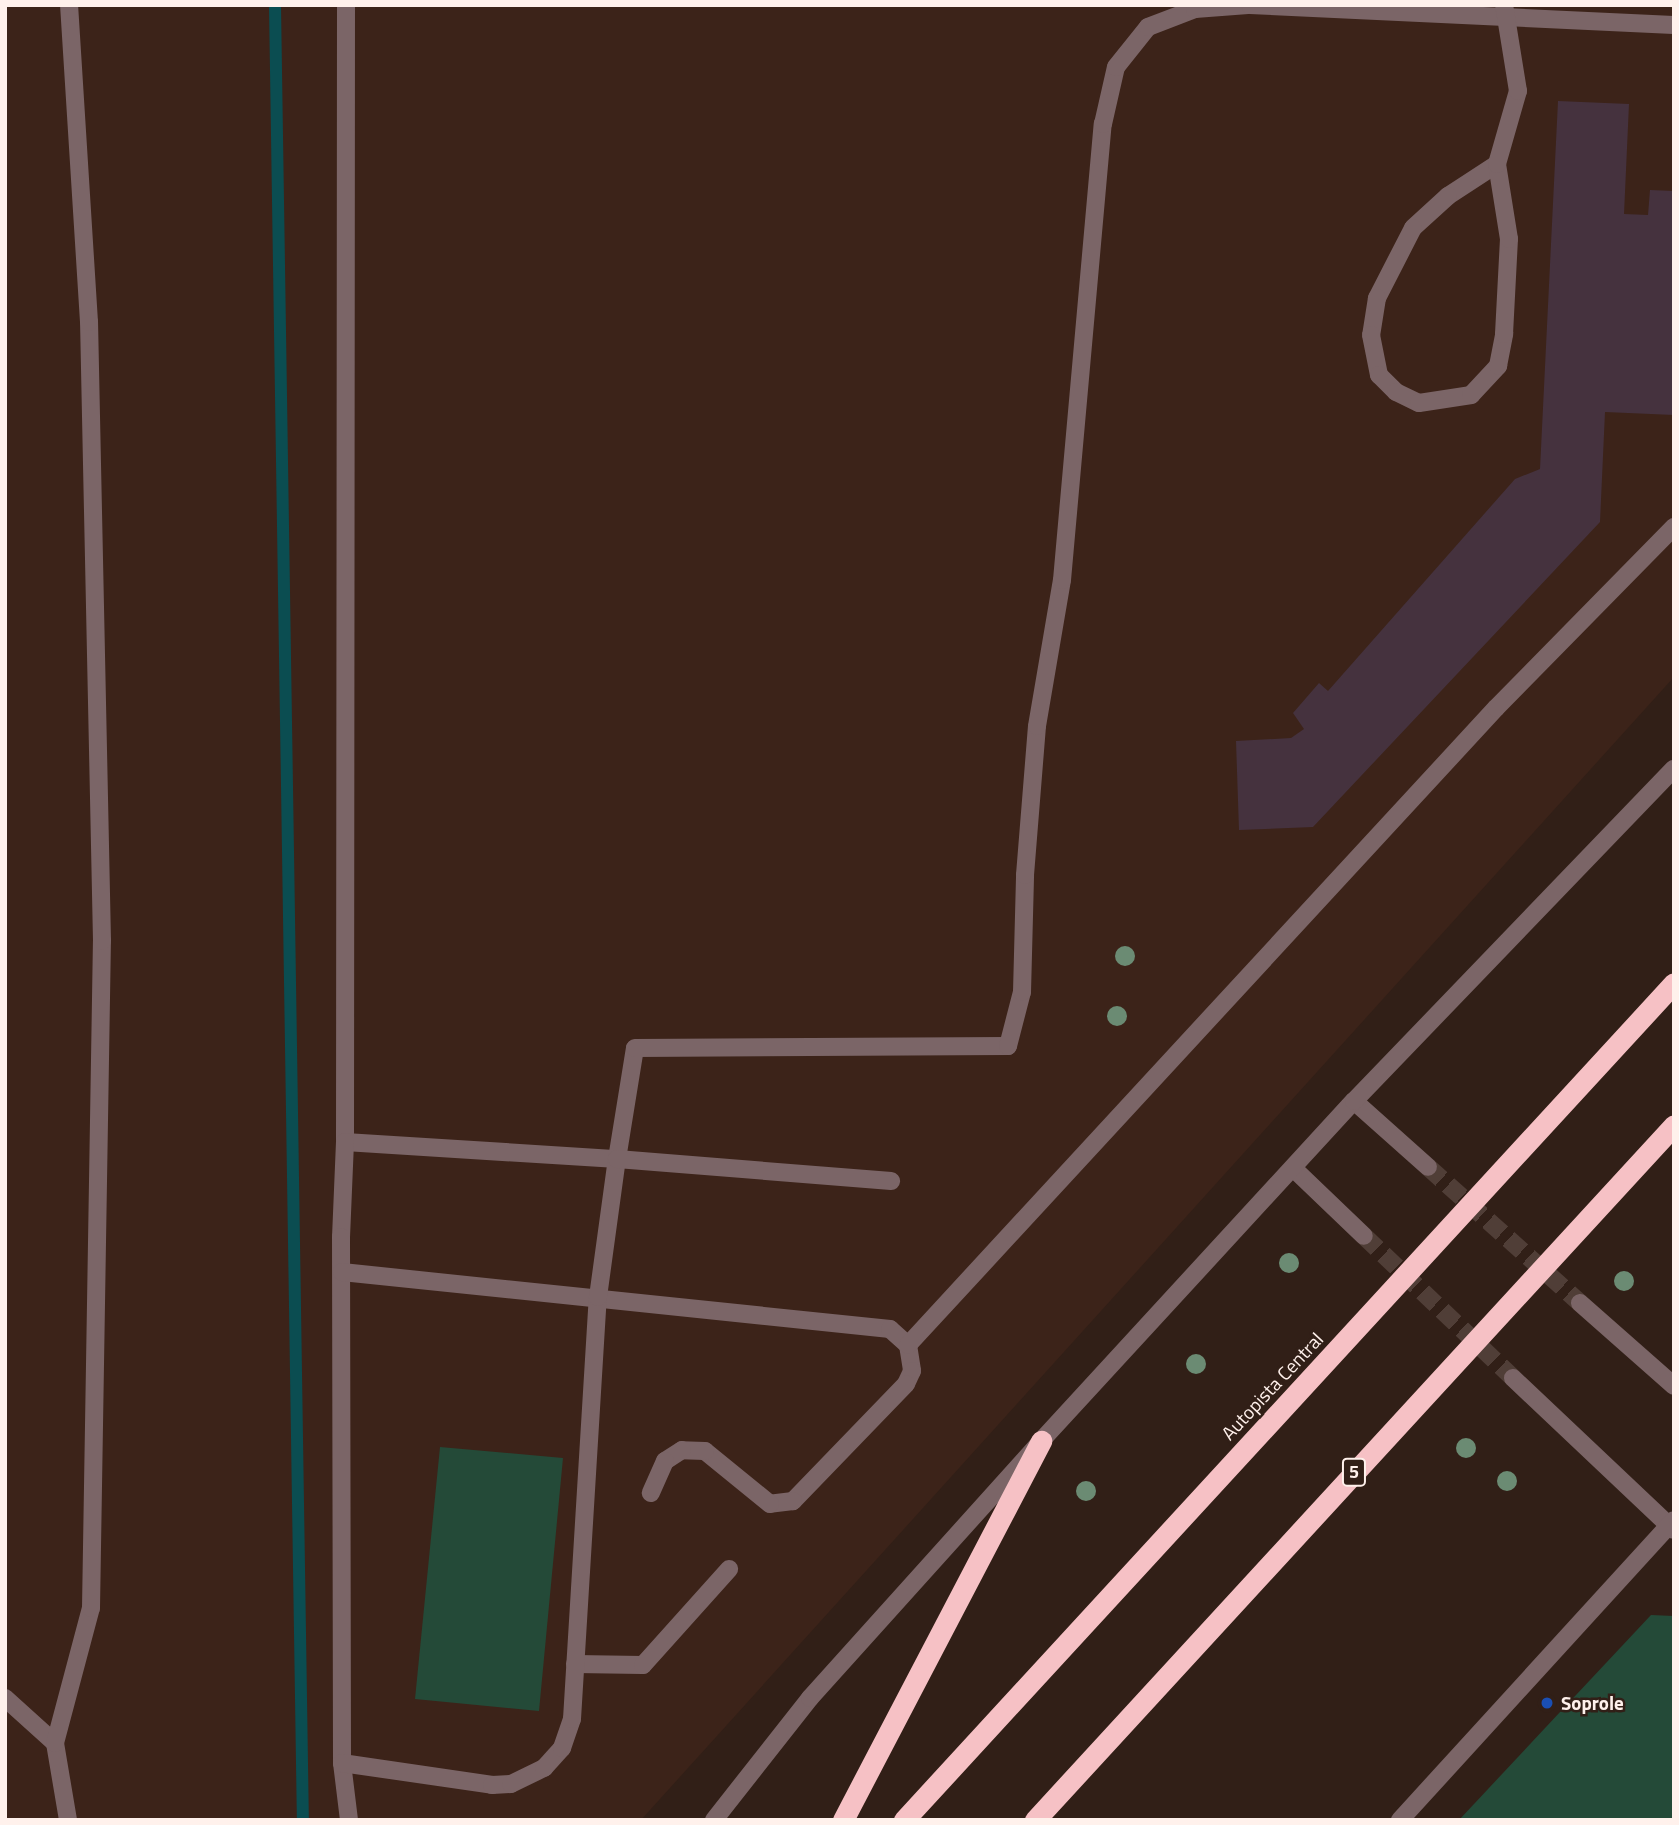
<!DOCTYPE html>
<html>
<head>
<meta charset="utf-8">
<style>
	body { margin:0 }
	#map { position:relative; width:1679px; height:1825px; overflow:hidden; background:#311f17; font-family:"Titillium Web",sans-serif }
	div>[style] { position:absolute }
	.built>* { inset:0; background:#3c2319 }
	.green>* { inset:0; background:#244a38 }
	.stream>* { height:12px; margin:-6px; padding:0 6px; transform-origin:6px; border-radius:6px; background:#0b4d51 }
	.building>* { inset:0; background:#45323e }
	.minor-tunnel>* { height:18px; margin-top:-9px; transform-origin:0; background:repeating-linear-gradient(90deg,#503e37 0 18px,transparent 0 27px) }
	.minor>* { height:18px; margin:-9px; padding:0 9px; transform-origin:9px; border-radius:9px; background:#7b6567 }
	.highway>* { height:21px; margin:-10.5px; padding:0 10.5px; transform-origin:10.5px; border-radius:10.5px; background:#f6c1c5 }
	.trees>* { width:20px; height:20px; margin:-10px; border-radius:50%; background:#6b8b73 }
	.dots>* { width:19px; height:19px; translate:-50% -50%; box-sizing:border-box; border:4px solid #311f17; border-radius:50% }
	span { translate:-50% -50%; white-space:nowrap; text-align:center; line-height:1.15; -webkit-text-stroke:5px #311f17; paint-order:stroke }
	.shield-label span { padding:2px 5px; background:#311f17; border:2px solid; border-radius:5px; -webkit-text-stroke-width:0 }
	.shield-label { font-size:18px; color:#fff1ec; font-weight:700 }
	.street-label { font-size:19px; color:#fff1ec }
	.poi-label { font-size:19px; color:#fff1ec; font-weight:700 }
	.left { translate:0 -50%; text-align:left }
	.frame { position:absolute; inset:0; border:7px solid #fff1ec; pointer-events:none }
</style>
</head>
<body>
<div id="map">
	<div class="built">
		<div style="clip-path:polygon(5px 5px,1674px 5px,1674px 677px,641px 1820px,5px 1820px)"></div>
	</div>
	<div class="green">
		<div style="clip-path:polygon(440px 1447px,563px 1458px,539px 1711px,415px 1699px)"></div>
		<div style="clip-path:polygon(1651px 1615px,1674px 1616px,1674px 1820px,1459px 1820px)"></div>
	</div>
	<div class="stream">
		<div style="left:275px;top:5px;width:1815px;rotate:89.12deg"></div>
	</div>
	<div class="building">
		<div style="clip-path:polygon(1558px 101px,1629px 104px,1624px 214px,1648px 215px,1650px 190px,1674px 191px,1674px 415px,1605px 412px,1600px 522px,1313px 827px,1239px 830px,1236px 741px,1291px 738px,1304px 729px,1293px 713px,1319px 683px,1328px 691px,1515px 479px,1540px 469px)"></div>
	</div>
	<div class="minor-tunnel">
		<div style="left:1428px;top:1167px;width:204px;rotate:41.8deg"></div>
		<div style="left:1364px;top:1236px;width:206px;rotate:43.6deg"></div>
	</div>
	<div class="minor">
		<div style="left:346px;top:5px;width:1137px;rotate:90.05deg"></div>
		<div style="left:345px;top:1142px;width:273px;rotate:3.6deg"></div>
		<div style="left:617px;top:1159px;width:112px;rotate:-80.8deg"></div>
		<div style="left:635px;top:1048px;width:373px;rotate:-0.3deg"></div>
		<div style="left:1008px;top:1046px;width:56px;rotate:-75.5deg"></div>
		<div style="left:1022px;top:992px;width:117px;rotate:-88.5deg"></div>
		<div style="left:1025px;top:875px;width:149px;rotate:-85.4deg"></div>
		<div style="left:1037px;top:726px;width:148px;rotate:-80.3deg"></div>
		<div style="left:1062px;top:580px;width:458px;rotate:-84.9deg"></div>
		<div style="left:1103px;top:124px;width:58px;rotate:-77.2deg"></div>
		<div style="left:1116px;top:67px;width:51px;rotate:-51.3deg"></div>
		<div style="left:1148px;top:27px;width:50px;rotate:-21deg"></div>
		<div style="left:1195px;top:9px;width:53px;rotate:-4.3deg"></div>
		<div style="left:1250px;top:5px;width:424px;rotate:2.7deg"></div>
		<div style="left:1497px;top:164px;width:59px;rotate:146.9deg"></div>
		<div style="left:1448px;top:196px;width:47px;rotate:137.6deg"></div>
		<div style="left:1413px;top:228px;width:79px;rotate:117.2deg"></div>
		<div style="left:1377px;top:298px;width:37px;rotate:99deg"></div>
		<div style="left:1371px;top:335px;width:41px;rotate:78.7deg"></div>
		<div style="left:1379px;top:375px;width:24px;rotate:45deg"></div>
		<div style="left:1396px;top:392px;width:25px;rotate:26deg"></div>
		<div style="left:1419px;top:403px;width:53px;rotate:-8.7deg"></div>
		<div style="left:1471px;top:395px;width:40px;rotate:-47deg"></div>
		<div style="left:1498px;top:366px;width:33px;rotate:-79deg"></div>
		<div style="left:1504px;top:334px;width:95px;rotate:-87deg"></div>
		<div style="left:1509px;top:239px;width:76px;rotate:-99.1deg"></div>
		<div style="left:1497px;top:164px;width:76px;rotate:-74deg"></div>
		<div style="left:1518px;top:91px;width:87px;rotate:-99.2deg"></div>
		<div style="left:1354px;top:1101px;width:99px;rotate:41.7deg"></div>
		<div style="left:345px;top:1142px;width:95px;rotate:92.4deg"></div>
		<div style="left:341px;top:1237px;width:526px;rotate:89.89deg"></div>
		<div style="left:342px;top:1763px;width:57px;rotate:83deg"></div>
		<div style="left:1293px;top:1168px;width:98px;rotate:43.8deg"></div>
		<div style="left:342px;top:1272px;width:551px;rotate:5.94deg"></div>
		<div style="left:890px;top:1329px;width:24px;rotate:42deg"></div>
		<div style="left:908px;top:1345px;width:26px;rotate:81deg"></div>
		<div style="left:912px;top:1371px;width:14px;rotate:115deg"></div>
		<div style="left:906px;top:1384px;width:163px;rotate:134deg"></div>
		<div style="left:793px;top:1501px;width:23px;rotate:173deg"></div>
		<div style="left:770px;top:1504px;width:84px;rotate:-140.8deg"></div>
		<div style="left:705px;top:1451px;width:23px;rotate:-178deg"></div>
		<div style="left:682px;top:1450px;width:20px;rotate:147deg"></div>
		<div style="left:665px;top:1461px;width:35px;rotate:114deg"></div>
		<div style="left:1580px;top:1303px;width:125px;rotate:41.4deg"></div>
		<div style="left:908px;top:1345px;width:867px;rotate:-47.29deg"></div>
		<div style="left:1496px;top:708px;width:254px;rotate:-45.5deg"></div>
		<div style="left:1513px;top:1378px;width:221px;rotate:43.4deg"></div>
		<div style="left:575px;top:1664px;width:68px;rotate:0.8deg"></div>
		<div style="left:643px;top:1665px;width:129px;rotate:-48.1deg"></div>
		<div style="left:5px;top:1698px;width:67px;rotate:42deg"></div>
		<div style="left:342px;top:1763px;width:152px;rotate:8.3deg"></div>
		<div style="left:492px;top:1785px;width:19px;rotate:-3deg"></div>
		<div style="left:511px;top:1784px;width:37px;rotate:-26deg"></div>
		<div style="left:544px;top:1768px;width:27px;rotate:-48deg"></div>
		<div style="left:562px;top:1748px;width:31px;rotate:-71deg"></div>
		<div style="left:572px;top:1719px;width:423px;rotate:-86.5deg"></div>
		<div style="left:598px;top:1297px;width:139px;rotate:-82.2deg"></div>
		<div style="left:617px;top:1159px;width:275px;rotate:4.6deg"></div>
		<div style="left:68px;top:1820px;width:78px;rotate:-99.6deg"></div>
		<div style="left:55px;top:1743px;width:140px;rotate:-75.1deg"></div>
		<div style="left:91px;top:1608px;width:667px;rotate:-89.06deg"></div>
		<div style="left:102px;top:941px;width:619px;rotate:-91.2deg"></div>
		<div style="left:89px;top:322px;width:318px;rotate:-93.6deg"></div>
		<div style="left:714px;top:1820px;width:155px;rotate:-51.8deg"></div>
		<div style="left:810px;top:1698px;width:346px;rotate:-48deg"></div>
		<div style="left:1041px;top:1441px;width:462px;rotate:-47.4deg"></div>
		<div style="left:1354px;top:1101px;width:461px;rotate:-46.1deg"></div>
		<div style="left:1400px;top:1820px;width:406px;rotate:-47.6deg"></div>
	</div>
	<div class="highway">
		<div style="left:843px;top:1820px;width:428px;rotate:-62.4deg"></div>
		<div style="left:904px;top:1820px;width:1137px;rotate:-47.39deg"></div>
		<div style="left:1035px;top:1820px;width:944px;rotate:-47.4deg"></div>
	</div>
	<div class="trees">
		<div style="left:1125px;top:956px"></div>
		<div style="left:1117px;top:1016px"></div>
		<div style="left:1289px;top:1263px"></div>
		<div style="left:1624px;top:1281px"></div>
		<div style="left:1196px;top:1364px"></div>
		<div style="left:1466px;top:1448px"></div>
		<div style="left:1507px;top:1481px"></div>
		<div style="left:1086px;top:1491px"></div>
	</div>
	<div class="dots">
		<div style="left:1547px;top:1703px;background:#1a4fb4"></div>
	</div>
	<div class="shield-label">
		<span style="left:1354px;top:1472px">5</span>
	</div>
	<div class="street-label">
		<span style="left:1272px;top:1386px;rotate:-47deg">Autopista Central</span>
	</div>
	<div class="poi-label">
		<span class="left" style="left:1561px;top:1703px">Soprole</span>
	</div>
	<div class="frame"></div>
</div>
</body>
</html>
